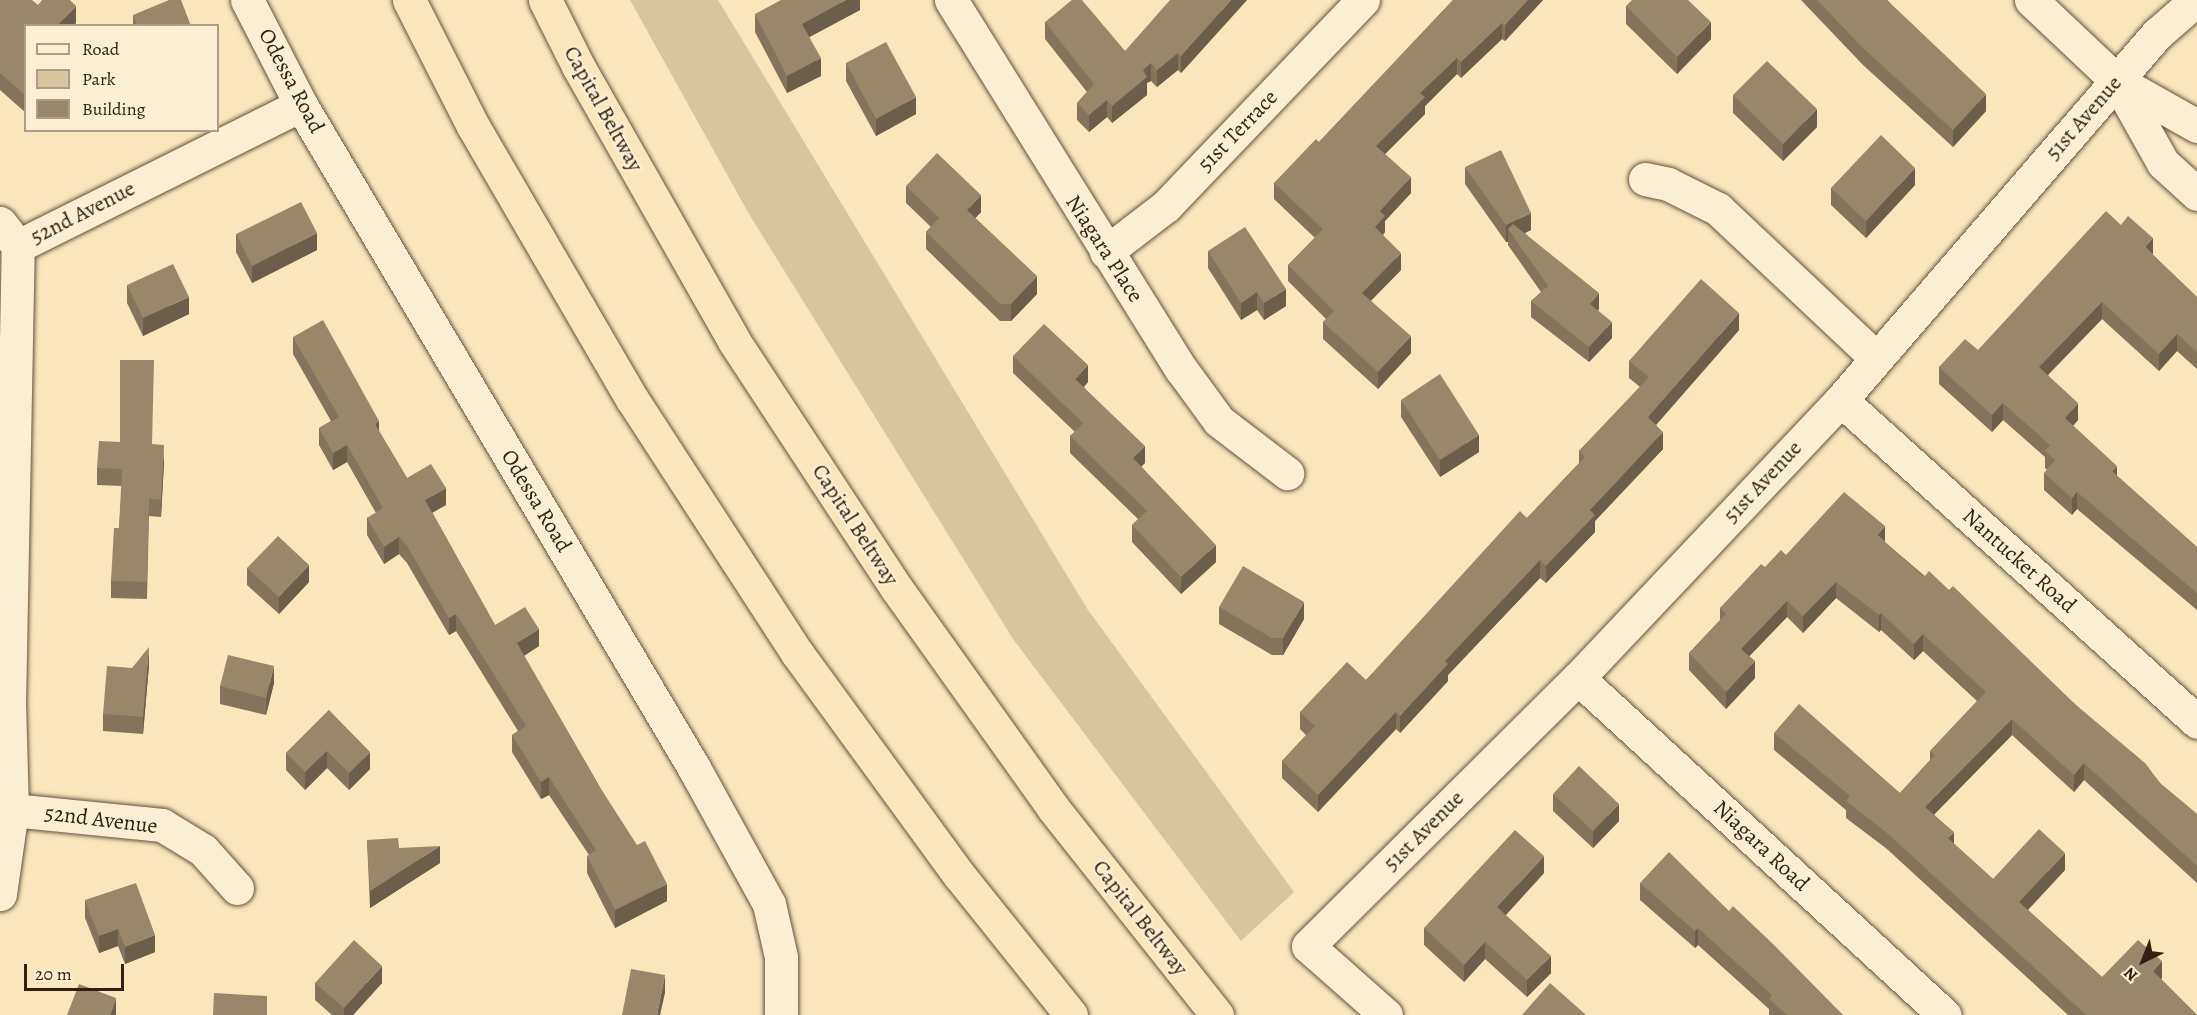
<!DOCTYPE html>
<html>
<head>
<meta charset="utf-8">
<style>
	body { margin:0 }
	#map { position:relative; width:2197px; height:1015px; overflow:hidden; background:#f9e6bb; font-family:Alegreya,serif }
	div>[style] { position:absolute }
	.green>* { inset:0; background:#d7c59e }
	.roads { filter:drop-shadow(0 0 2px #64523d) drop-shadow(0 0 2px #64523d) }
	.minor>* { height:33px; margin:-16.5px; padding:0 16.5px; transform-origin:16.5px; border-radius:16.5px; background:#fbefd3 }
	.motorway>* { height:33px; margin:-16.5px; padding:0 16.5px; transform-origin:16.5px; border-radius:16.5px; background:#f9e6bb }
	.wall>* { inset:0; background:#84745b }
	.shaded-wall>* { inset:0; background:#6b5e4a }
	.building>* { inset:0; background:#99876a }
	span { translate:-50% -50%; white-space:nowrap; text-align:center; line-height:1.15; -webkit-text-stroke:4.5px #fbefd3; paint-order:stroke }
	.street-label { font-size:22px; color:#322113 }
	.legend { position:absolute; left:24px; top:24px; width:195px; height:108px; box-sizing:border-box; background:#fbefd3; border:2px solid #ab9d86; margin:0; padding:8px 10px; list-style:none; font-size:18px; color:#322113 }
	.legend li { display:flex; align-items:center; gap:12px; height:30px }
	.legend b { width:30px; border:2px solid #ab9d86 }
	.north { position:absolute; left:2113px; top:931px; width:60px; height:60px; -webkit-text-stroke:4px #fbefd3; paint-order:stroke; rotate:223deg; font-size:16px; font-weight:700; line-height:24px; text-align:center; color:#322113 }
	.north::after { content:''; display:block; margin:auto; width:21px; height:27px; background:#322113; clip-path:polygon(50% 0,100% 100%,50% 72%,0 100%) }
	.scale { position:absolute; left:24px; top:964px; width:100px; height:27px; box-sizing:border-box; border:3px solid #322113; border-top:0; padding-left:8px; font-size:18px; line-height:21px; white-space:nowrap; color:#322113; -webkit-text-stroke:4px #fbefd3; paint-order:stroke }
</style>
</head>
<body>
<div id="map">
	<div class="green">
		<div style="clip-path:polygon(630px 0,718px 0,1088px 610px,1294px 892px,1241px 941px,1013px 639px,749px 214px)"></div>
	</div>
	<div class="roads">
		<div class="minor">
			<div style="left:247px;top:0;width:118px;rotate:62.8deg"></div>
			<div style="left:301px;top:105px;width:771px;rotate:59.34deg"></div>
			<div style="left:694px;top:768px;width:155px;rotate:61.1deg"></div>
			<div style="left:769px;top:904px;width:54px;rotate:77.2deg"></div>
			<div style="left:781px;top:957px;width:58px;rotate:90deg"></div>
			<div style="left:951px;top:0;width:435px;rotate:58.1deg"></div>
			<div style="left:1181px;top:369px;width:64px;rotate:53.8deg"></div>
			<div style="left:1219px;top:421px;width:86px;rotate:37.4deg"></div>
			<div style="left:2031px;top:0;width:118px;rotate:43.3deg"></div>
			<div style="left:2117px;top:81px;width:92px;rotate:29.4deg"></div>
			<div style="left:2117px;top:81px;width:94px;rotate:60.7deg"></div>
			<div style="left:2163px;top:163px;width:46px;rotate:42.4deg"></div>
			<div style="left:1645px;top:179px;width:24px;rotate:12deg"></div>
			<div style="left:1668px;top:184px;width:56px;rotate:26.6deg"></div>
			<div style="left:1718px;top:209px;width:216px;rotate:43.3deg"></div>
			<div style="left:0;top:223px;width:29px;rotate:52deg"></div>
			<div style="left:18px;top:246px;width:316px;rotate:-26.5deg"></div>
			<div style="left:1106px;top:252px;width:76px;rotate:-37.5deg"></div>
			<div style="left:1166px;top:206px;width:285px;rotate:-46.3deg"></div>
			<div style="left:1841px;top:400px;width:480px;rotate:42.1deg"></div>
			<div style="left:1578px;top:678px;width:498px;rotate:42.6deg"></div>
			<div style="left:12px;top:810px;width:151px;rotate:5.7deg"></div>
			<div style="left:162px;top:825px;width:48px;rotate:31.4deg"></div>
			<div style="left:203px;top:850px;width:51px;rotate:48.2deg"></div>
			<div style="left:0;top:894px;width:85px;rotate:-81.9deg"></div>
			<div style="left:12px;top:810px;width:106px;rotate:-91.6deg"></div>
			<div style="left:9px;top:704px;width:458px;rotate:-88.9deg"></div>
			<div style="left:1386px;top:1015px;width:104px;rotate:-138.5deg"></div>
			<div style="left:1308px;top:946px;width:380px;rotate:-44.8deg"></div>
			<div style="left:1578px;top:678px;width:383px;rotate:-46.6deg"></div>
			<div style="left:1841px;top:400px;width:484px;rotate:-49.2deg"></div>
			<div style="left:2157px;top:34px;width:52px;rotate:-41.1deg"></div>
		</div>
		<div class="motorway">
			<div style="left:409px;top:0;width:141px;rotate:63.1deg"></div>
			<div style="left:473px;top:126px;width:316px;rotate:59.8deg"></div>
			<div style="left:632px;top:399px;width:303px;rotate:57deg"></div>
			<div style="left:797px;top:653px;width:275px;rotate:53.9deg"></div>
			<div style="left:959px;top:875px;width:179px;rotate:51.3deg"></div>
			<div style="left:545px;top:0;width:74px;rotate:63.4deg"></div>
			<div style="left:578px;top:66px;width:316px;rotate:60.4deg"></div>
			<div style="left:734px;top:341px;width:297px;rotate:56.7deg"></div>
			<div style="left:897px;top:589px;width:269px;rotate:54.5deg"></div>
			<div style="left:1053px;top:808px;width:264px;rotate:51.6deg"></div>
		</div>
	</div>
	<div class="wall">
		<div style="clip-path:polygon(0 0,38px 5px,76px 23px,26px 26px,26px 113px,0 90px)"></div>
		<div style="clip-path:polygon(860px 0,860px 10px,809px 37px,821px 76px,787px 93px,755px 32px,755px 14px)"></div>
		<div style="clip-path:polygon(1247px 0,1181px 73px,1178px 70px,1157px 87px,1151px 81px,1147px 83px,1147px 95px,1112px 123px,1107px 117px,1089px 132px,1077px 120px,1077px 103px,1087px 92px,1045px 39px,1045px 22px,1125px 51px)"></div>
		<div style="clip-path:polygon(1453px 0,1543px 0,1505px 41px,1502px 39px,1461px 78px,1457px 74px,1425px 106px,1425px 114px,1385px 154px,1411px 193px,1385px 221px,1385px 232px,1383px 235px,1401px 270px,1371px 301px,1411px 353px,1378px 389px,1323px 339px,1323px 322px,1326px 319px,1288px 281px,1288px 265px,1315px 238px,1274px 199px,1274px 183px,1319px 142px)"></div>
		<div style="clip-path:polygon(1801px 0,1887px 0,1986px 111px,1953px 147px,1863px 65px)"></div>
		<div style="clip-path:polygon(1626px 6px,1711px 39px,1677px 74px,1626px 24px)"></div>
		<div style="clip-path:polygon(133px 15px,191px 26px,133px 26px)"></div>
		<div style="clip-path:polygon(846px 63px,916px 114px,876px 136px,846px 81px)"></div>
		<div style="clip-path:polygon(1733px 95px,1817px 127px,1783px 161px,1733px 113px)"></div>
		<div style="clip-path:polygon(1465px 167px,1531px 230px,1525px 233px,1599px 309px,1598px 310px,1612px 338px,1589px 362px,1531px 317px,1531px 301px,1541px 292px,1508px 245px,1508px 242px,1506px 242px,1465px 184px)"></div>
		<div style="clip-path:polygon(1915px 185px,1866px 238px,1831px 205px,1831px 188px)"></div>
		<div style="clip-path:polygon(906px 186px,981px 212px,975px 218px,1037px 294px,1011px 321px,1000px 321px,926px 249px,926px 232px,931px 227px,906px 203px)"></div>
		<div style="clip-path:polygon(236px 234px,317px 250px,252px 283px,236px 252px)"></div>
		<div style="clip-path:polygon(1208px 251px,1286px 306px,1264px 320px,1257px 310px,1241px 320px,1208px 268px)"></div>
		<div style="clip-path:polygon(2153px 255px,2197px 297px,2197px 369px,2177px 351px,2159px 371px,2102px 319px,2048px 375px,2078px 420px,2073px 426px,2117px 476px,2197px 547px,2197px 610px,2077px 509px,2072px 515px,2044px 490px,2044px 473px,2047px 470px,2045px 468px,2045px 457px,2003px 420px,1992px 432px,1939px 384px,1939px 367px,1978px 350px)"></div>
		<div style="clip-path:polygon(127px 285px,189px 314px,143px 336px,127px 303px)"></div>
		<div style="clip-path:polygon(1739px 330px,1656px 425px,1663px 449px,1595px 521px,1595px 532px,1546px 583px,1540px 578px,1448px 675px,1448px 681px,1400px 733px,1396px 729px,1318px 812px,1282px 778px,1282px 761px,1306px 735px,1300px 729px,1300px 712px,1366px 680px,1527px 518px,1579px 463px,1579px 451px,1640px 387px,1629px 378px,1629px 361px)"></div>
		<div style="clip-path:polygon(293px 337px,379px 431px,407px 478px,446px 505px,432px 512px,495px 625px,539px 646px,524px 656px,601px 789px,667px 901px,615px 928px,587px 873px,587px 856px,589px 855px,549px 795px,541px 799px,512px 752px,512px 735px,518px 731px,456px 631px,449px 635px,407px 563px,399px 554px,384px 564px,367px 535px,367px 518px,376px 513px,347px 462px,333px 470px,319px 445px,319px 428px,331px 421px,293px 354px)"></div>
		<div style="clip-path:polygon(1013px 356px,1088px 382px,1084px 387px,1145px 463px,1141px 466px,1216px 562px,1181px 594px,1132px 542px,1132px 525px,1138px 519px,1070px 453px,1070px 436px,1075px 432px,1013px 373px)"></div>
		<div style="clip-path:polygon(1401px 400px,1479px 452px,1440px 477px,1401px 417px)"></div>
		<div style="clip-path:polygon(152px 444px,164px 462px,161px 517px,149px 516px,147px 599px,111px 598px,111px 581px,119px 528px,122px 486px,97px 485px,97px 468px)"></div>
		<div style="clip-path:polygon(1885px 542px,2076px 705px,2161px 784px,2197px 814px,2197px 883px,2084px 780px,2074px 792px,2012px 735px,1934px 814px,1954px 844px,1993px 879px,2065px 870px,2028px 910px,2102px 977px,2162px 978px,2161px 979px,2197px 1015px,2068px 1015px,1887px 849px,1846px 818px,1846px 810px,1774px 750px,1774px 733px,1900px 793px,1930px 760px,1930px 751px,1977px 701px,1923px 651px,1914px 660px,1881px 630px,1879px 632px,1836px 598px,1803px 633px,1787px 617px,1749px 656px,1755px 678px,1726px 709px,1689px 670px,1689px 653px,1720px 620px,1720px 608px,1765px 567px,1786px 555px)"></div>
		<div style="clip-path:polygon(247px 568px,309px 582px,279px 614px,247px 585px)"></div>
		<div style="clip-path:polygon(1219px 607px,1304px 619px,1283px 655px,1272px 655px,1219px 624px)"></div>
		<div style="clip-path:polygon(149px 665px,143px 734px,103px 731px,103px 714px,132px 668px)"></div>
		<div style="clip-path:polygon(274px 683px,266px 715px,220px 704px,220px 686px)"></div>
		<div style="clip-path:polygon(329px 710px,370px 769px,349px 790px,327px 768px,305px 790px,286px 770px,286px 753px)"></div>
		<div style="clip-path:polygon(1553px 794px,1619px 821px,1593px 848px,1553px 811px)"></div>
		<div style="clip-path:polygon(367px 840px,440px 863px,370px 908px)"></div>
		<div style="clip-path:polygon(1544px 873px,1505px 915px,1551px 973px,1527px 997px,1485px 959px,1464px 982px,1424px 945px,1424px 928px)"></div>
		<div style="clip-path:polygon(1640px 883px,1729px 911px,1843px 1015px,1769px 1015px,1769px 1009px,1698px 945px,1695px 948px,1640px 900px)"></div>
		<div style="clip-path:polygon(85px 900px,155px 952px,125px 964px,118px 946px,99px 953px,85px 918px)"></div>
		<div style="clip-path:polygon(315px 983px,382px 983px,353px 1015px,332px 1015px,315px 1000px)"></div>
	</div>
	<div class="shaded-wall">
		<div style="clip-path:polygon(846px 0,860px 0,860px 10px,802px 41px,802px 24px)"></div>
		<div style="clip-path:polygon(1231px 0,1247px 0,1181px 73px,1181px 56px)"></div>
		<div style="clip-path:polygon(1528px 0,1543px 0,1505px 41px,1505px 25px)"></div>
		<div style="clip-path:polygon(76px 6px,76px 23px,74px 26px,57px 26px)"></div>
		<div style="clip-path:polygon(1711px 22px,1711px 39px,1677px 74px,1677px 57px)"></div>
		<div style="clip-path:polygon(1502px 23px,1502px 39px,1461px 78px,1461px 62px)"></div>
		<div style="clip-path:polygon(1178px 53px,1178px 70px,1157px 87px,1157px 70px)"></div>
		<div style="clip-path:polygon(821px 58px,821px 76px,787px 93px,787px 76px)"></div>
		<div style="clip-path:polygon(1457px 58px,1457px 74px,1425px 106px,1425px 114px,1376px 163px,1376px 146px,1420px 93px)"></div>
		<div style="clip-path:polygon(1151px 63px,1151px 81px,1147px 83px,1147px 95px,1112px 123px,1112px 106px,1143px 70px)"></div>
		<div style="clip-path:polygon(1986px 94px,1986px 111px,1953px 147px,1953px 130px)"></div>
		<div style="clip-path:polygon(916px 97px,916px 114px,876px 136px,876px 119px)"></div>
		<div style="clip-path:polygon(1107px 100px,1107px 117px,1089px 132px,1089px 115px)"></div>
		<div style="clip-path:polygon(1817px 109px,1817px 127px,1783px 161px,1783px 144px)"></div>
		<div style="clip-path:polygon(1915px 168px,1915px 185px,1866px 238px,1866px 221px)"></div>
		<div style="clip-path:polygon(1411px 177px,1411px 193px,1385px 221px,1385px 232px,1375px 244px,1375px 227px,1380px 211px)"></div>
		<div style="clip-path:polygon(981px 195px,981px 212px,967px 227px,967px 210px)"></div>
		<div style="clip-path:polygon(1531px 213px,1531px 230px,1514px 238px,1508px 229px,1508px 242px,1506px 242px,1506px 225px)"></div>
		<div style="clip-path:polygon(317px 233px,317px 250px,252px 283px,252px 266px)"></div>
		<div style="clip-path:polygon(2153px 238px,2153px 255px,2145px 247px)"></div>
		<div style="clip-path:polygon(1401px 253px,1401px 270px,1362px 309px,1362px 293px)"></div>
		<div style="clip-path:polygon(1037px 276px,1037px 294px,1011px 321px,1011px 304px)"></div>
		<div style="clip-path:polygon(1286px 289px,1286px 306px,1264px 320px,1264px 303px)"></div>
		<div style="clip-path:polygon(1257px 292px,1257px 310px,1241px 320px,1241px 303px)"></div>
		<div style="clip-path:polygon(1599px 293px,1599px 309px,1590px 320px,1590px 304px)"></div>
		<div style="clip-path:polygon(189px 297px,189px 314px,143px 336px,143px 318px)"></div>
		<div style="clip-path:polygon(2102px 302px,2102px 319px,2039px 384px,2039px 367px)"></div>
		<div style="clip-path:polygon(1739px 313px,1739px 330px,1648px 434px,1648px 417px)"></div>
		<div style="clip-path:polygon(1612px 322px,1612px 338px,1589px 362px,1589px 347px)"></div>
		<div style="clip-path:polygon(2177px 334px,2177px 351px,2159px 371px,2159px 354px)"></div>
		<div style="clip-path:polygon(1411px 336px,1411px 353px,1378px 389px,1378px 372px)"></div>
		<div style="clip-path:polygon(1088px 365px,1088px 382px,1075px 396px,1075px 379px)"></div>
		<div style="clip-path:polygon(2003px 403px,2003px 420px,1992px 432px,1992px 415px)"></div>
		<div style="clip-path:polygon(2078px 403px,2078px 420px,2065px 435px,2065px 418px)"></div>
		<div style="clip-path:polygon(379px 421px,379px 438px,375px 424px)"></div>
		<div style="clip-path:polygon(1663px 432px,1663px 449px,1595px 521px,1595px 532px,1546px 583px,1546px 566px,1590px 510px)"></div>
		<div style="clip-path:polygon(1479px 435px,1479px 452px,1440px 477px,1440px 460px)"></div>
		<div style="clip-path:polygon(164px 445px,164px 462px,161px 517px,161px 500px)"></div>
		<div style="clip-path:polygon(347px 445px,347px 462px,333px 470px,333px 453px)"></div>
		<div style="clip-path:polygon(1145px 446px,1145px 463px,1133px 475px,1133px 458px)"></div>
		<div style="clip-path:polygon(2117px 466px,2117px 483px,2112px 471px)"></div>
		<div style="clip-path:polygon(446px 488px,446px 505px,425px 517px,425px 500px)"></div>
		<div style="clip-path:polygon(2077px 492px,2077px 509px,2072px 515px,2072px 498px)"></div>
		<div style="clip-path:polygon(1885px 526px,1885px 542px,1877px 535px)"></div>
		<div style="clip-path:polygon(399px 537px,399px 554px,384px 564px,384px 547px)"></div>
		<div style="clip-path:polygon(1216px 545px,1216px 562px,1181px 594px,1181px 577px)"></div>
		<div style="clip-path:polygon(1540px 560px,1540px 578px,1448px 675px,1448px 681px,1400px 733px,1400px 716px,1445px 661px)"></div>
		<div style="clip-path:polygon(309px 565px,309px 582px,279px 614px,279px 597px)"></div>
		<div style="clip-path:polygon(1836px 582px,1836px 598px,1803px 633px,1803px 616px)"></div>
		<div style="clip-path:polygon(1787px 601px,1787px 617px,1741px 665px,1741px 649px)"></div>
		<div style="clip-path:polygon(1304px 602px,1304px 619px,1283px 655px,1283px 638px)"></div>
		<div style="clip-path:polygon(1881px 613px,1881px 630px,1879px 632px,1879px 615px)"></div>
		<div style="clip-path:polygon(456px 614px,456px 631px,449px 635px,449px 618px)"></div>
		<div style="clip-path:polygon(539px 629px,539px 646px,517px 660px,517px 643px)"></div>
		<div style="clip-path:polygon(1923px 634px,1923px 651px,1914px 660px,1914px 644px)"></div>
		<div style="clip-path:polygon(149px 647px,149px 665px,143px 734px,143px 717px)"></div>
		<div style="clip-path:polygon(1755px 661px,1755px 678px,1726px 709px,1726px 692px)"></div>
		<div style="clip-path:polygon(274px 666px,274px 683px,266px 715px,266px 698px)"></div>
		<div style="clip-path:polygon(1396px 712px,1396px 729px,1318px 812px,1318px 795px)"></div>
		<div style="clip-path:polygon(2012px 719px,2012px 735px,1925px 824px,1925px 807px)"></div>
		<div style="clip-path:polygon(327px 751px,327px 768px,305px 790px,305px 772px)"></div>
		<div style="clip-path:polygon(370px 752px,370px 769px,349px 790px,349px 773px)"></div>
		<div style="clip-path:polygon(2084px 763px,2084px 780px,2074px 792px,2074px 775px)"></div>
		<div style="clip-path:polygon(549px 777px,549px 795px,541px 799px,541px 782px)"></div>
		<div style="clip-path:polygon(1619px 804px,1619px 821px,1593px 848px,1593px 831px)"></div>
		<div style="clip-path:polygon(1954px 832px,1954px 848px,1948px 838px)"></div>
		<div style="clip-path:polygon(440px 846px,440px 863px,370px 908px,370px 891px)"></div>
		<div style="clip-path:polygon(2065px 853px,2065px 870px,2019px 919px,2019px 902px)"></div>
		<div style="clip-path:polygon(1544px 856px,1544px 873px,1497px 925px,1497px 907px)"></div>
		<div style="clip-path:polygon(667px 884px,667px 901px,615px 928px,615px 910px)"></div>
		<div style="clip-path:polygon(1698px 928px,1698px 945px,1695px 948px,1695px 931px)"></div>
		<div style="clip-path:polygon(118px 929px,118px 946px,99px 953px,99px 936px)"></div>
		<div style="clip-path:polygon(155px 935px,155px 952px,125px 964px,125px 947px)"></div>
		<div style="clip-path:polygon(1485px 942px,1485px 959px,1464px 982px,1464px 965px)"></div>
		<div style="clip-path:polygon(1551px 956px,1551px 973px,1527px 997px,1527px 980px)"></div>
		<div style="clip-path:polygon(2162px 961px,2162px 978px,2153px 988px,2153px 971px)"></div>
		<div style="clip-path:polygon(382px 966px,382px 983px,353px 1015px,344px 1015px,344px 1008px)"></div>
		<div style="clip-path:polygon(665px 975px,665px 993px,660px 1015px,657px 1015px)"></div>
		<div style="clip-path:polygon(116px 998px,116px 1015px,110px 1015px)"></div>
	</div>
	<div class="building">
		<div style="clip-path:polygon(0 0,32px 0,38px 5px,42px 0,70px 0,76px 6px,57px 26px,26px 26px,26px 96px,0 73px)"></div>
		<div style="clip-path:polygon(169px 0,181px 0,191px 26px,137px 26px,133px 15px)"></div>
		<div style="clip-path:polygon(781px 0,846px 0,802px 24px,821px 58px,787px 76px,755px 14px)"></div>
		<div style="clip-path:polygon(1072px 0,1082px 0,1125px 51px,1170px 0,1231px 0,1181px 56px,1178px 53px,1157px 70px,1151px 63px,1143px 70px,1147px 77px,1112px 106px,1107px 100px,1089px 115px,1077px 103px,1094px 84px,1045px 22px)"></div>
		<div style="clip-path:polygon(1453px 0,1528px 0,1505px 25px,1502px 23px,1461px 62px,1457px 58px,1420px 93px,1425px 97px,1376px 146px,1411px 177px,1380px 211px,1385px 216px,1375px 227px,1401px 253px,1362px 293px,1411px 336px,1378px 372px,1323px 322px,1334px 311px,1288px 265px,1323px 229px,1274px 183px,1316px 139px,1319px 142px)"></div>
		<div style="clip-path:polygon(1632px 0,1688px 0,1711px 22px,1677px 57px,1626px 6px)"></div>
		<div style="clip-path:polygon(1817px 0,1887px 0,1986px 94px,1953px 130px,1863px 48px)"></div>
		<div style="clip-path:polygon(886px 42px,916px 97px,876px 119px,846px 63px)"></div>
		<div style="clip-path:polygon(1767px 61px,1817px 109px,1783px 144px,1733px 95px)"></div>
		<div style="clip-path:polygon(1881px 135px,1915px 168px,1866px 221px,1831px 188px)"></div>
		<div style="clip-path:polygon(1501px 150px,1531px 213px,1506px 225px,1465px 167px)"></div>
		<div style="clip-path:polygon(937px 153px,981px 195px,967px 210px,1037px 276px,1011px 304px,1000px 304px,926px 232px,939px 218px,906px 186px)"></div>
		<div style="clip-path:polygon(301px 202px,317px 233px,252px 266px,236px 234px)"></div>
		<div style="clip-path:polygon(2106px 211px,2121px 225px,2128px 216px,2153px 238px,2145px 247px,2197px 297px,2197px 352px,2177px 334px,2159px 354px,2102px 302px,2039px 367px,2078px 403px,2065px 418px,2117px 466px,2112px 471px,2197px 547px,2197px 593px,2077px 492px,2072px 498px,2044px 473px,2055px 460px,2045px 451px,2050px 445px,2003px 403px,1992px 415px,1939px 367px,1965px 339px,1978px 350px)"></div>
		<div style="clip-path:polygon(1513px 224px,1599px 293px,1590px 304px,1612px 322px,1589px 347px,1531px 301px,1548px 286px,1508px 229px)"></div>
		<div style="clip-path:polygon(1245px 227px,1286px 289px,1264px 303px,1257px 292px,1241px 303px,1208px 251px)"></div>
		<div style="clip-path:polygon(173px 264px,189px 297px,143px 318px,127px 285px)"></div>
		<div style="clip-path:polygon(1701px 279px,1739px 313px,1648px 417px,1663px 432px,1590px 510px,1595px 515px,1546px 566px,1540px 560px,1445px 661px,1448px 664px,1400px 716px,1396px 712px,1318px 795px,1282px 761px,1315px 726px,1300px 712px,1347px 662px,1366px 680px,1520px 511px,1527px 518px,1585px 457px,1579px 451px,1649px 377px,1629px 361px)"></div>
		<div style="clip-path:polygon(323px 320px,379px 421px,375px 424px,407px 478px,431px 464px,446px 488px,425px 500px,495px 625px,525px 607px,539px 629px,517px 643px,601px 789px,637px 845px,645px 841px,667px 884px,615px 910px,587px 856px,596px 850px,549px 777px,541px 782px,512px 735px,526px 726px,456px 614px,449px 618px,407px 546px,399px 537px,384px 547px,367px 518px,383px 508px,347px 445px,333px 453px,319px 428px,339px 417px,293px 337px)"></div>
		<div style="clip-path:polygon(1044px 324px,1088px 365px,1075px 379px,1145px 446px,1133px 458px,1216px 545px,1181px 577px,1132px 525px,1147px 511px,1070px 436px,1083px 423px,1013px 356px)"></div>
		<div style="clip-path:polygon(120px 360px,154px 360px,152px 444px,164px 445px,161px 500px,149px 499px,147px 582px,111px 581px,114px 528px,119px 528px,122px 469px,97px 468px,99px 441px,120px 442px)"></div>
		<div style="clip-path:polygon(1440px 374px,1479px 435px,1440px 460px,1401px 400px)"></div>
		<div style="clip-path:polygon(1844px 492px,1885px 526px,1877px 535px,1924px 577px,1929px 571px,1949px 590px,1953px 586px,2076px 705px,2145px 763px,2161px 784px,2197px 814px,2197px 866px,2084px 763px,2074px 775px,2012px 719px,1925px 807px,1954px 832px,1948px 838px,1993px 879px,2039px 829px,2065px 853px,2019px 902px,2102px 977px,2138px 940px,2162px 961px,2153px 971px,2197px 1015px,2086px 1015px,1887px 833px,1846px 801px,1850px 796px,1774px 733px,1799px 704px,1900px 793px,1935px 755px,1930px 751px,1986px 692px,1923px 634px,1914px 644px,1881px 613px,1879px 615px,1836px 582px,1803px 616px,1787px 601px,1741px 649px,1755px 661px,1726px 692px,1689px 653px,1726px 614px,1720px 608px,1761px 564px,1765px 567px,1781px 550px,1786px 555px)"></div>
		<div style="clip-path:polygon(278px 536px,309px 565px,279px 597px,247px 568px)"></div>
		<div style="clip-path:polygon(1243px 566px,1304px 602px,1283px 638px,1272px 638px,1219px 607px)"></div>
		<div style="clip-path:polygon(149px 647px,143px 717px,103px 714px,107px 666px,132px 668px)"></div>
		<div style="clip-path:polygon(228px 655px,274px 666px,266px 698px,220px 686px)"></div>
		<div style="clip-path:polygon(329px 710px,370px 752px,349px 773px,327px 751px,305px 772px,286px 753px)"></div>
		<div style="clip-path:polygon(1579px 766px,1619px 804px,1593px 831px,1553px 794px)"></div>
		<div style="clip-path:polygon(1515px 830px,1544px 856px,1497px 907px,1551px 956px,1527px 980px,1485px 942px,1464px 965px,1424px 928px)"></div>
		<div style="clip-path:polygon(398px 838px,399px 848px,440px 846px,370px 891px,367px 840px)"></div>
		<div style="clip-path:polygon(1669px 852px,1729px 911px,1733px 906px,1774px 945px,1843px 1015px,1787px 1015px,1769px 999px,1772px 995px,1698px 928px,1695px 931px,1640px 883px)"></div>
		<div style="clip-path:polygon(136px 883px,155px 935px,125px 947px,118px 929px,99px 936px,85px 900px)"></div>
		<div style="clip-path:polygon(354px 940px,382px 966px,344px 1008px,315px 983px)"></div>
		<div style="clip-path:polygon(631px 969px,665px 975px,657px 1015px,622px 1015px)"></div>
		<div style="clip-path:polygon(1550px 983px,1586px 1015px,1522px 1015px)"></div>
		<div style="clip-path:polygon(79px 984px,116px 998px,110px 1015px,67px 1015px)"></div>
		<div style="clip-path:polygon(214px 993px,267px 996px,267px 1015px,213px 1015px)"></div>
	</div>
	<div class="street-label">
		<span style="left:291px;top:81px;rotate:62deg">Odessa Road</span>
		<span style="left:603px;top:109px;rotate:61deg">Capital Beltway</span>
		<span style="left:2084px;top:118px;rotate:-49deg">51st Avenue</span>
		<span style="left:1238px;top:131px;rotate:-46deg">51st Terrace</span>
		<span style="left:83px;top:213px;rotate:-27deg">52nd Avenue</span>
		<span style="left:1104px;top:249px;rotate:57deg">Niagara Place</span>
		<span style="left:1763px;top:482px;rotate:-47deg">51st Avenue</span>
		<span style="left:536px;top:501px;rotate:59deg">Odessa Road</span>
		<span style="left:855px;top:525px;rotate:57deg">Capital Beltway</span>
		<span style="left:2019px;top:561px;rotate:42deg">Nantucket Road</span>
		<span style="left:101px;top:820px;rotate:7deg">52nd Avenue</span>
		<span style="left:1424px;top:831px;rotate:-45deg">51st Avenue</span>
		<span style="left:1761px;top:846px;rotate:43deg">Niagara Road</span>
		<span style="left:1140px;top:918px;rotate:52deg">Capital Beltway</span>
	</div>
	<ul class="legend">
	<li><b style="height:8px;background:#fbefd3"></b>Road</li>
	<li><b style="height:16px;background:#d7c59e"></b>Park</li>
	<li><b style="height:16px;background:#99876a"></b>Building</li>
	</ul>
	<div class="north">N</div>
	<div class="scale">20 m</div>
</div>
</body>
</html>
